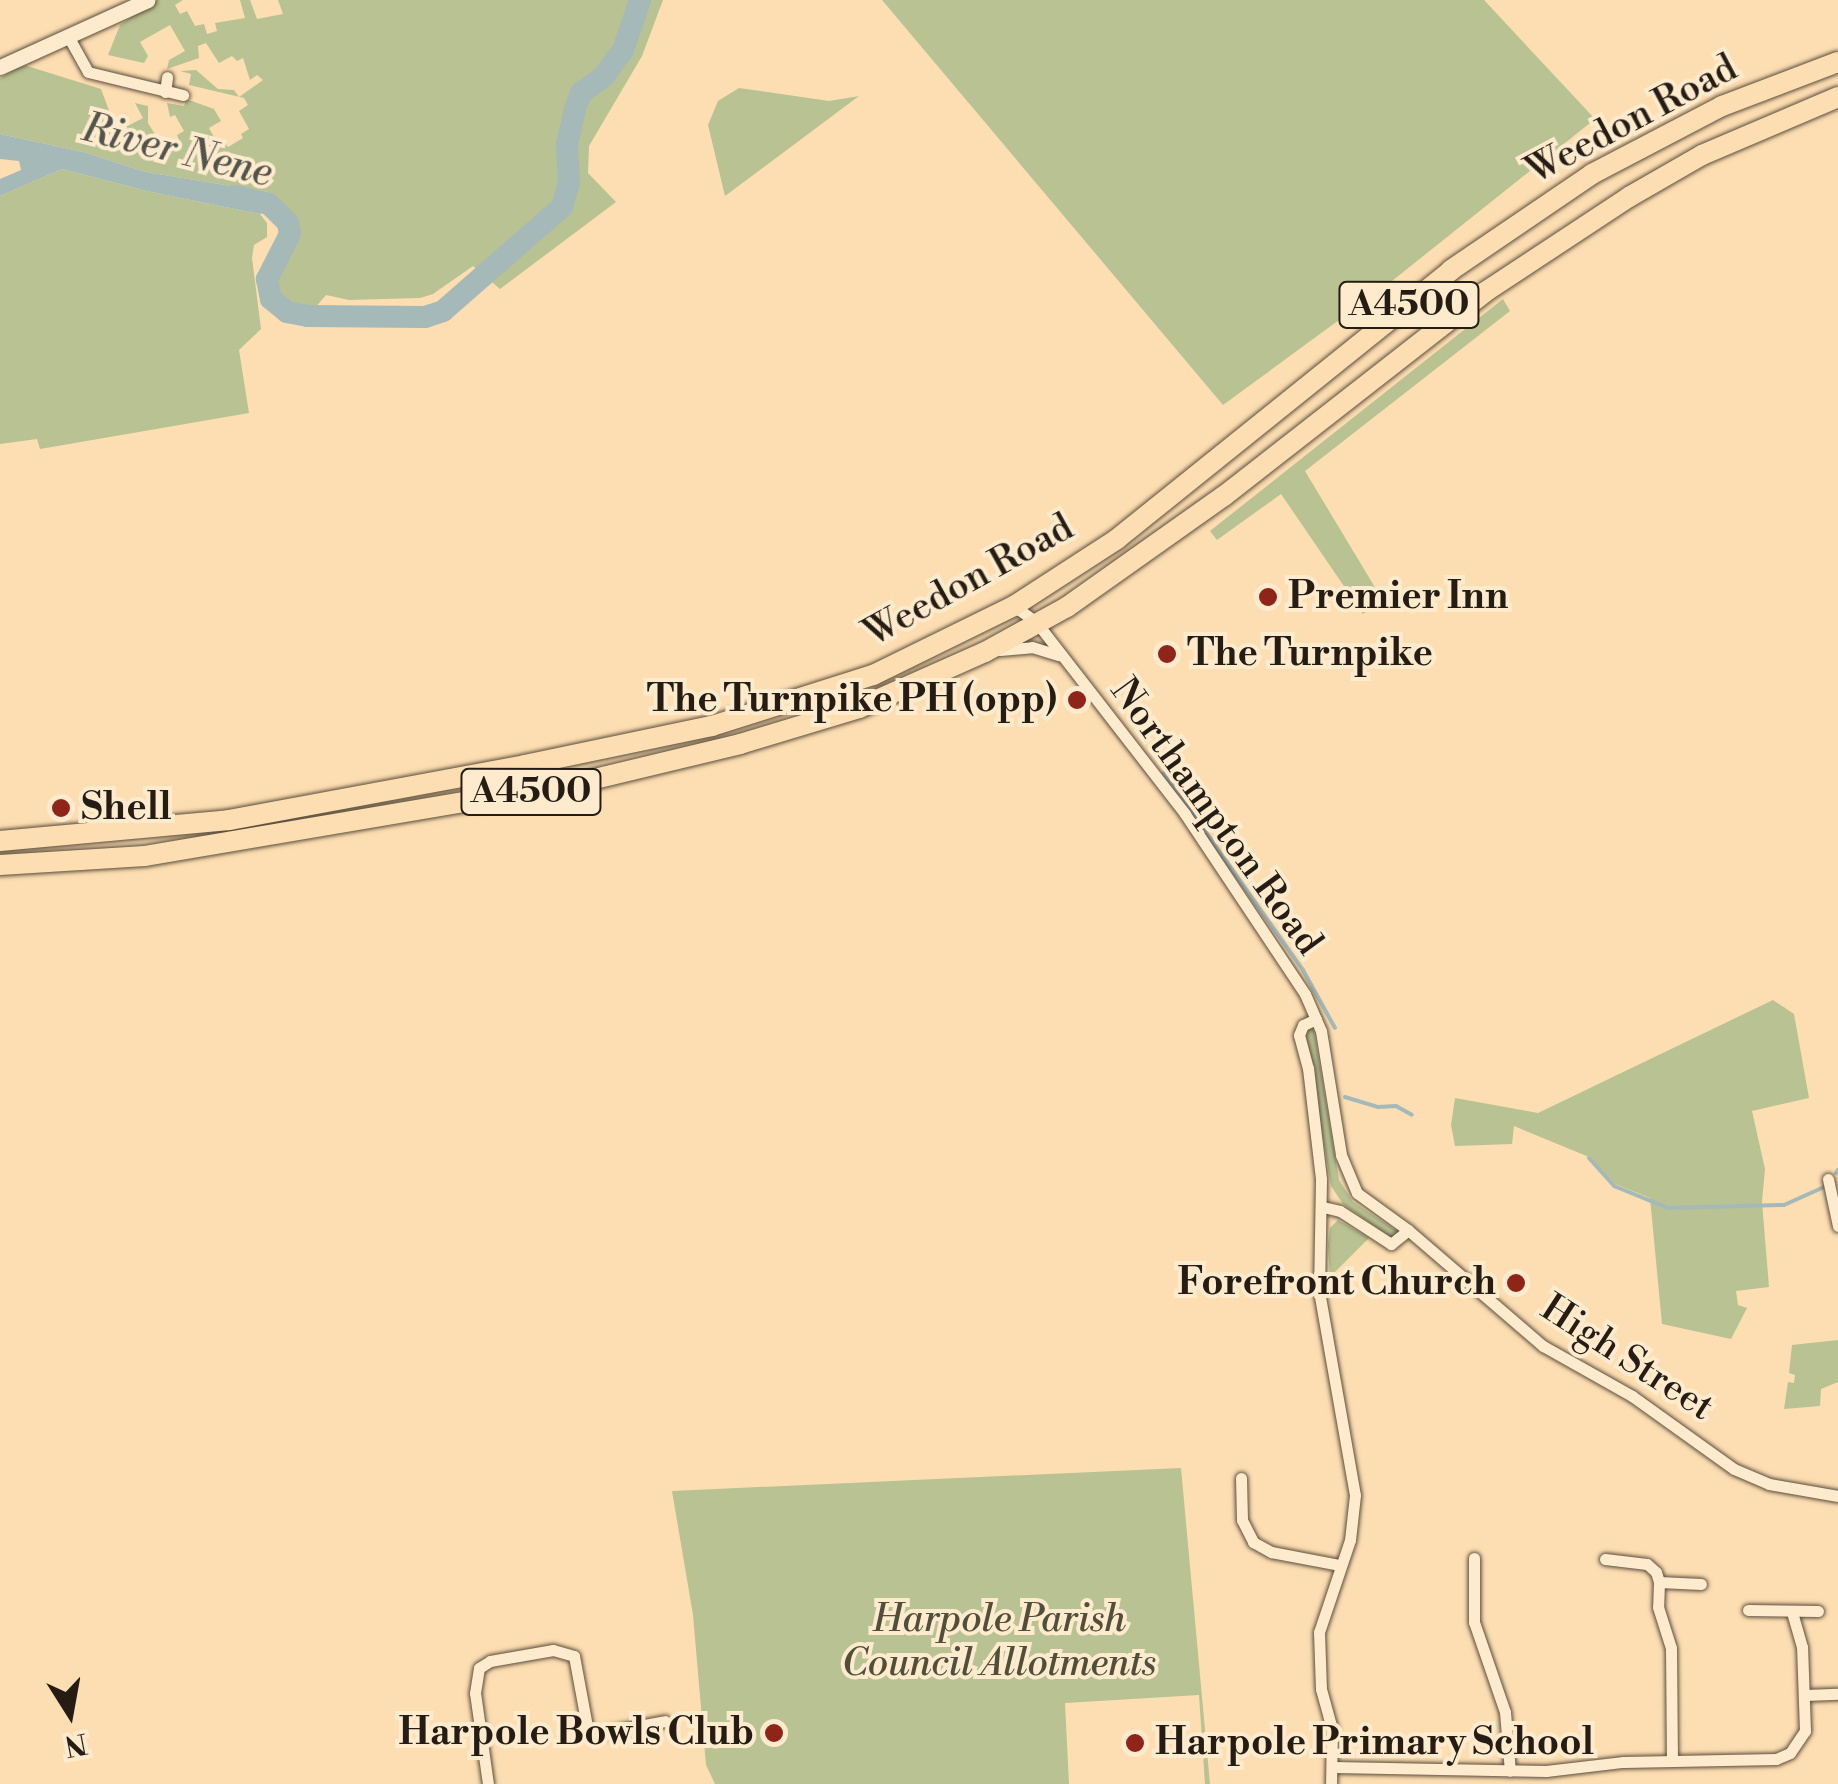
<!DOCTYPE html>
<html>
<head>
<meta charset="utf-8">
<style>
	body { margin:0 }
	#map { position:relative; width:1838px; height:1784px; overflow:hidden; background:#fddeb2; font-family:"Libre Bodoni",serif }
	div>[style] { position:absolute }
	.green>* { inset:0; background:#b8c292 }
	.water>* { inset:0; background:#a5b9b8 }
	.stream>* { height:4px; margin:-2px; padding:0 2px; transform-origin:2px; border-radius:2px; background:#a5b9b8 }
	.river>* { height:22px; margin:-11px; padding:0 11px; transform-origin:11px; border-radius:11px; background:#a5b9b8 }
	.roads { filter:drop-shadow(0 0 2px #5b4d3c) drop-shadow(0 0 2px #5b4d3c) }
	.minor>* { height:11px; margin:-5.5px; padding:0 5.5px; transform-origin:5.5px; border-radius:5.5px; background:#feeacd }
	.tertiary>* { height:15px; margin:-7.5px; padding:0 7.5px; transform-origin:7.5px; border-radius:7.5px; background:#feeacd }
	.trunk>* { height:20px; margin:-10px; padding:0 10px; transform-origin:10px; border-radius:10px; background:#fddeb2 }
	.dots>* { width:28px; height:28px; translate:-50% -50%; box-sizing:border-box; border:5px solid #feeacd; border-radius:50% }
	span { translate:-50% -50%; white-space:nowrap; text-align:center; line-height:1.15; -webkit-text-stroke:8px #feeacd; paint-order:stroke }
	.shield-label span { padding:2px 8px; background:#feeacd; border:2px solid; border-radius:8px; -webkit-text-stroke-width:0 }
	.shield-label { font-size:35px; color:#251d14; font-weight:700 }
	.street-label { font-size:38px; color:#251d14 }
	.poi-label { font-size:38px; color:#251d14; font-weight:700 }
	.left { translate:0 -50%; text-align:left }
	.right { translate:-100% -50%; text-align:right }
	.park-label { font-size:38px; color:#514f3a; font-style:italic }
	.water-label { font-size:40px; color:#52544d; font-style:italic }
	.north { position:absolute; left:20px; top:1664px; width:100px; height:100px; -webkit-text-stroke:8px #feeacd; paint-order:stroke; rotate:169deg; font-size:28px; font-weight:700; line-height:40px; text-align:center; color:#251d14 }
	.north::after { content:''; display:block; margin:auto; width:35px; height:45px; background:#251d14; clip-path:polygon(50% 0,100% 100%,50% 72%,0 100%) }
</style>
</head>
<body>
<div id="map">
	<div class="green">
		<div style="clip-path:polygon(157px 0,183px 0,175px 5px,180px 14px,187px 11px,195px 26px,204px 24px,207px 34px,217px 31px,215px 23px,245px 18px,240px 0,250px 0,257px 19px,283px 14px,278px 0,663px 0,642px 56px,589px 146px,588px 173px,616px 202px,500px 289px,473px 266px,433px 294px,420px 298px,349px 300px,326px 295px,308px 316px,287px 312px,271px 299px,267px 279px,290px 234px,289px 223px,264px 202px,268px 192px,146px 172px,83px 152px,0 134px,0 78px,24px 65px,101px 89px,110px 113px,104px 116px,114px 133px,143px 118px,135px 103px,148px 106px,148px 123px,164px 149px,179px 140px,177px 135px,184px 131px,175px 115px,170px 117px,167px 103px,184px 106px,186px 99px,214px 109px,221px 121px,209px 128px,219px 146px,225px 143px,228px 147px,243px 138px,241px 134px,249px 129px,239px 111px,248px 105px,244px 98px,189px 85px,191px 74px,180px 71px,196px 70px,218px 89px,234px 90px,239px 97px,263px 80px,257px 75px,250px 80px,243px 58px,237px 61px,232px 56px,219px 63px,206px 43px,198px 46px,199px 58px,167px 69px,169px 60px,185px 51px,170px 25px,140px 42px,148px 56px,144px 63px,108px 55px,120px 25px)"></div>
		<div style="clip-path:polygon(882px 0,1484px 0,1595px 119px,1387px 285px,1223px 405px)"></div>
		<div style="clip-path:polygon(739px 88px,829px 101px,859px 96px,725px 196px,708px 125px,718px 101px)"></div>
		<div style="clip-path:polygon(62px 169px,151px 192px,260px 214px,267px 223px,267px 237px,254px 245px,252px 258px,261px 329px,239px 350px,249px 413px,40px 449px,37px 439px,0 444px,0 196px)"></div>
		<div style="clip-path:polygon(1503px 299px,1510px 311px,1305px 471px,1382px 599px,1363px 614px,1281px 494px,1217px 540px,1210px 531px)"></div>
		<div style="clip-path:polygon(1773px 1000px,1794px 1014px,1809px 1098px,1752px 1111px,1765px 1169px,1762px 1202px,1769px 1287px,1736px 1291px,1738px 1305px,1747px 1308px,1731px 1339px,1662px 1324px,1650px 1198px,1615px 1184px,1589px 1157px,1514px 1126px,1512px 1144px,1455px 1146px,1451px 1125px,1455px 1098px,1538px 1113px)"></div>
		<div style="clip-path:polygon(1309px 1028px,1314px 1031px,1339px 1180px,1353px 1202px,1397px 1231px,1394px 1240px,1343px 1204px,1331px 1186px,1306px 1034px)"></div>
		<div style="clip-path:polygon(1338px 1220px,1369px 1238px,1330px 1277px,1328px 1245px,1330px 1228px)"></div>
		<div style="clip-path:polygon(1838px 1340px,1838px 1382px,1821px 1389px,1820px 1406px,1784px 1409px,1788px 1382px,1794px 1383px,1795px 1375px,1789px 1373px,1792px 1345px)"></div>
		<div style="clip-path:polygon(1181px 1468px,1210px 1784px,1205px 1784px,1199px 1695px,1065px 1703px,1069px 1784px,715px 1784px,706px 1765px,693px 1615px,672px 1491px)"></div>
	</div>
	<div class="water">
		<div style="clip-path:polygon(0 134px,83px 152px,146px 172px,268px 192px,260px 214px,151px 192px,62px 169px,0 196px,0 179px,21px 170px,19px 161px,0 159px)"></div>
	</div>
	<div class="stream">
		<div style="left:1164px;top:773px;width:241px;rotate:54.8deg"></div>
		<div style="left:1303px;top:970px;width:66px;rotate:61.1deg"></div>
		<div style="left:1345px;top:1097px;width:34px;rotate:17deg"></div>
		<div style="left:1378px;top:1107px;width:18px;rotate:-3deg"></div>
		<div style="left:1396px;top:1106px;width:18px;rotate:29deg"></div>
		<div style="left:1589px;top:1158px;width:38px;rotate:48deg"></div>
		<div style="left:1614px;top:1186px;width:58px;rotate:22.2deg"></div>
		<div style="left:1668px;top:1208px;width:116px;rotate:-1.5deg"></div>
		<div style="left:1784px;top:1205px;width:44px;rotate:-24.2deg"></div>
		<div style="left:1836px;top:1173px;width:4px;rotate:-56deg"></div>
	</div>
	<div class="river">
		<div style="left:234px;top:196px;width:36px;rotate:13deg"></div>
		<div style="left:269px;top:204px;width:27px;rotate:45deg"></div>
		<div style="left:288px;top:223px;width:11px;rotate:80deg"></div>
		<div style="left:290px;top:234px;width:51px;rotate:117.1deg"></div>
		<div style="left:267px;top:279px;width:20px;rotate:79deg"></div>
		<div style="left:271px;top:299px;width:21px;rotate:39deg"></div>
		<div style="left:287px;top:312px;width:21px;rotate:11deg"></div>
		<div style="left:308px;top:316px;width:117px;rotate:0.5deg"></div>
		<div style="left:425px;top:317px;width:19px;rotate:-18deg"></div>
		<div style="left:443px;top:311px;width:158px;rotate:-41.2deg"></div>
		<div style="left:562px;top:207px;width:25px;rotate:-74deg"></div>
		<div style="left:569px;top:183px;width:39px;rotate:-93deg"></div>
		<div style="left:567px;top:144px;width:37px;rotate:-77deg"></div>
		<div style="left:575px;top:108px;width:16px;rotate:-68deg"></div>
		<div style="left:581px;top:93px;width:29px;rotate:-36deg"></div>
		<div style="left:604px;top:76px;width:32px;rotate:-54deg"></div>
		<div style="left:623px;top:50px;width:53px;rotate:-71.2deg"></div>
	</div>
	<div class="roads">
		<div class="minor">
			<div style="left:68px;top:36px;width:41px;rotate:60.9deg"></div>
			<div style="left:88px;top:72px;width:98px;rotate:13.6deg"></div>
			<div style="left:165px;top:92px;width:15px;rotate:-82deg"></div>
			<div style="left:1014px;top:606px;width:29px;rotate:36deg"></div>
			<div style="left:1037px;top:623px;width:242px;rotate:52.2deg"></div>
			<div style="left:1185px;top:814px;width:216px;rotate:56.3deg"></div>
			<div style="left:1305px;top:994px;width:40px;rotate:66.6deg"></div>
			<div style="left:1321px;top:1031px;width:126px;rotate:80.8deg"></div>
			<div style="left:1341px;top:1155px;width:41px;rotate:67.2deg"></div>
			<div style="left:1357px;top:1193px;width:63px;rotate:36deg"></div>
			<div style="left:1408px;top:1230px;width:178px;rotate:40.7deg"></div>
			<div style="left:1543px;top:1346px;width:102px;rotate:29.3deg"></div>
			<div style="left:1632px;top:1396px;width:125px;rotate:35.6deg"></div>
			<div style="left:1734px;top:1469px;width:38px;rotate:23deg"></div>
			<div style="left:1769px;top:1484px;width:70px;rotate:9.9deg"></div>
			<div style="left:1000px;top:650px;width:32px;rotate:-5deg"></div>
			<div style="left:1032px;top:647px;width:28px;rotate:17deg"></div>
			<div style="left:1316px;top:1019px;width:14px;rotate:155deg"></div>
			<div style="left:1303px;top:1025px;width:11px;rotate:112deg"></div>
			<div style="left:1299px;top:1035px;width:34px;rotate:75deg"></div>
			<div style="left:1308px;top:1068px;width:112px;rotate:83.3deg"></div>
			<div style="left:1321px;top:1179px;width:112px;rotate:91deg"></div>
			<div style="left:1319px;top:1291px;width:207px;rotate:80deg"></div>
			<div style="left:1355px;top:1495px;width:45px;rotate:96.3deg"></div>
			<div style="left:1350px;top:1540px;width:97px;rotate:108.6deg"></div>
			<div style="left:1319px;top:1632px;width:57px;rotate:88deg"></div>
			<div style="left:1321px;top:1689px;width:41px;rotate:74.6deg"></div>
			<div style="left:1332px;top:1729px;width:55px;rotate:91deg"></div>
			<div style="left:1828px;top:1179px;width:48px;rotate:78deg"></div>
			<div style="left:1323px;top:1207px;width:17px;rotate:13deg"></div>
			<div style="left:1340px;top:1211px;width:61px;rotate:32.9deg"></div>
			<div style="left:1391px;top:1244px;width:22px;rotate:-39deg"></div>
			<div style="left:1241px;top:1478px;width:42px;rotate:88.6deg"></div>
			<div style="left:1242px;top:1520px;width:25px;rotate:63deg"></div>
			<div style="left:1253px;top:1542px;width:21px;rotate:29deg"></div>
			<div style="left:1271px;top:1552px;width:69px;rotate:10.8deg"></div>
			<div style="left:1474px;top:1558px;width:64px;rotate:90deg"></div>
			<div style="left:1474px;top:1622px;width:95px;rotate:71deg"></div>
			<div style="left:1505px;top:1712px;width:59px;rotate:85.2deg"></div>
			<div style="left:1605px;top:1559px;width:42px;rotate:6.8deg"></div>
			<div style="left:1647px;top:1564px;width:12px;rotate:42deg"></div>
			<div style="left:1656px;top:1572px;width:10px;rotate:73deg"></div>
			<div style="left:1659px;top:1582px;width:42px;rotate:2.7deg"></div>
			<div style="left:1659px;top:1582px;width:25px;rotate:92deg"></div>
			<div style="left:1658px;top:1607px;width:43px;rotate:72.4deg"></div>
			<div style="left:1671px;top:1648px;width:111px;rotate:89.5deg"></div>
			<div style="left:1748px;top:1610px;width:70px;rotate:0.8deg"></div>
			<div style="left:1805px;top:1695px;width:33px;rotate:-2deg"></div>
			<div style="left:1334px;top:1767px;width:212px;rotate:1.1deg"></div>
			<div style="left:1546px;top:1771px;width:78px;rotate:-6.7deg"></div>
			<div style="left:1623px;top:1762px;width:153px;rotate:-1.1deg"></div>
			<div style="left:1776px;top:1759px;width:15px;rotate:-23deg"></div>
			<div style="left:1790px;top:1753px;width:27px;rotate:-56deg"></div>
			<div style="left:1805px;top:1731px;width:84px;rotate:-92deg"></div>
			<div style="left:1802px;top:1647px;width:36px;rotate:-106deg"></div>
			<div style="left:488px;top:1784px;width:92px;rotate:-98.1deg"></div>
			<div style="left:475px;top:1693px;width:25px;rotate:-81deg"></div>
			<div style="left:479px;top:1668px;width:13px;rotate:-32deg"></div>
			<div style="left:490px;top:1661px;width:64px;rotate:-9.9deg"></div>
			<div style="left:553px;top:1650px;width:22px;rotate:16deg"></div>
			<div style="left:574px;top:1656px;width:71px;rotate:79.5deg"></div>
			<div style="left:587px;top:1726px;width:11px;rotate:45deg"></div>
			<div style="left:595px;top:1734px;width:71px;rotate:-10.5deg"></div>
		</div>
		<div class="tertiary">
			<div style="left:0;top:67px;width:162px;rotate:-24.4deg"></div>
		</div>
		<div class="trunk">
			<div style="left:0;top:841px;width:230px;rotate:-5.2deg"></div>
			<div style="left:229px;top:820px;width:301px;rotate:-10.5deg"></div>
			<div style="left:525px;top:765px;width:191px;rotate:-11.8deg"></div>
			<div style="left:712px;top:726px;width:169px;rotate:-17.6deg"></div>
			<div style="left:873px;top:675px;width:157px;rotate:-26.1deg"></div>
			<div style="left:1014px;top:606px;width:123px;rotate:-33deg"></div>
			<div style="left:1117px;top:539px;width:429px;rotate:-38.8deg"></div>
			<div style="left:1451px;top:270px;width:171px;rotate:-34.2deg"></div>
			<div style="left:1592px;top:174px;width:147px;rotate:-27.6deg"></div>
			<div style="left:1722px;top:106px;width:124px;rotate:-20.8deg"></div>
			<div style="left:0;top:865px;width:145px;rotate:-3.6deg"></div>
			<div style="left:145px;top:856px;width:443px;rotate:-9.6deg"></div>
			<div style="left:582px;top:782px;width:163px;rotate:-13.5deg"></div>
			<div style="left:740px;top:744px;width:124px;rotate:-16.8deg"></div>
			<div style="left:859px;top:708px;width:138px;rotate:-24deg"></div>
			<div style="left:985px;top:652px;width:94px;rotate:-28.8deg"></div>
			<div style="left:1067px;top:607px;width:192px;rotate:-35.3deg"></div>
			<div style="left:1224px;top:496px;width:331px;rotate:-38deg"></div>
			<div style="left:1485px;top:292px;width:173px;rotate:-33.4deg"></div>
			<div style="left:1629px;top:197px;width:84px;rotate:-29.9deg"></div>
			<div style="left:1702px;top:155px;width:148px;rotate:-23.1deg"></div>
		</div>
	</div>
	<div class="dots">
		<div style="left:1268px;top:597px;background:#8f2418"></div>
		<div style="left:1167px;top:654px;background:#8f2418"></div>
		<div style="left:1077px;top:700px;background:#8f2418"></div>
		<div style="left:61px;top:808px;background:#8f2418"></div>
		<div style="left:1516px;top:1283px;background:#8f2418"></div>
		<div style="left:774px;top:1733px;background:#8f2418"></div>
		<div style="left:1135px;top:1743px;background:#8f2418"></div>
	</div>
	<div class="shield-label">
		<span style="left:1409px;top:305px">A4500</span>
		<span style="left:531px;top:792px">A4500</span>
	</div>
	<div class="street-label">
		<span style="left:1632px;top:120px;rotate:-28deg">Weedon Road</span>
		<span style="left:969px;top:581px;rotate:-29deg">Weedon Road</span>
		<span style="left:1216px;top:817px;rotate:54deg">Northampton Road</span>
		<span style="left:1627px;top:1358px;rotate:33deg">High Street</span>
	</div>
	<div class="poi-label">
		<span class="left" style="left:1288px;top:597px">Premier Inn</span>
		<span class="left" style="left:1187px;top:654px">The Turnpike</span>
		<span class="right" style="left:1057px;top:700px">The Turnpike PH (opp)</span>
		<span class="left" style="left:81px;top:808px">Shell</span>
		<span class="right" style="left:1496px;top:1283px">Forefront Church</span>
		<span class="right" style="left:754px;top:1733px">Harpole Bowls Club</span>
		<span class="left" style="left:1155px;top:1743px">Harpole Primary School</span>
	</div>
	<div class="park-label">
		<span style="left:999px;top:1642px">Harpole Parish<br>Council Allotments</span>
	</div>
	<div class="water-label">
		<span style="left:177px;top:151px;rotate:14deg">River Nene</span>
	</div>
	<div class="north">N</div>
</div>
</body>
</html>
